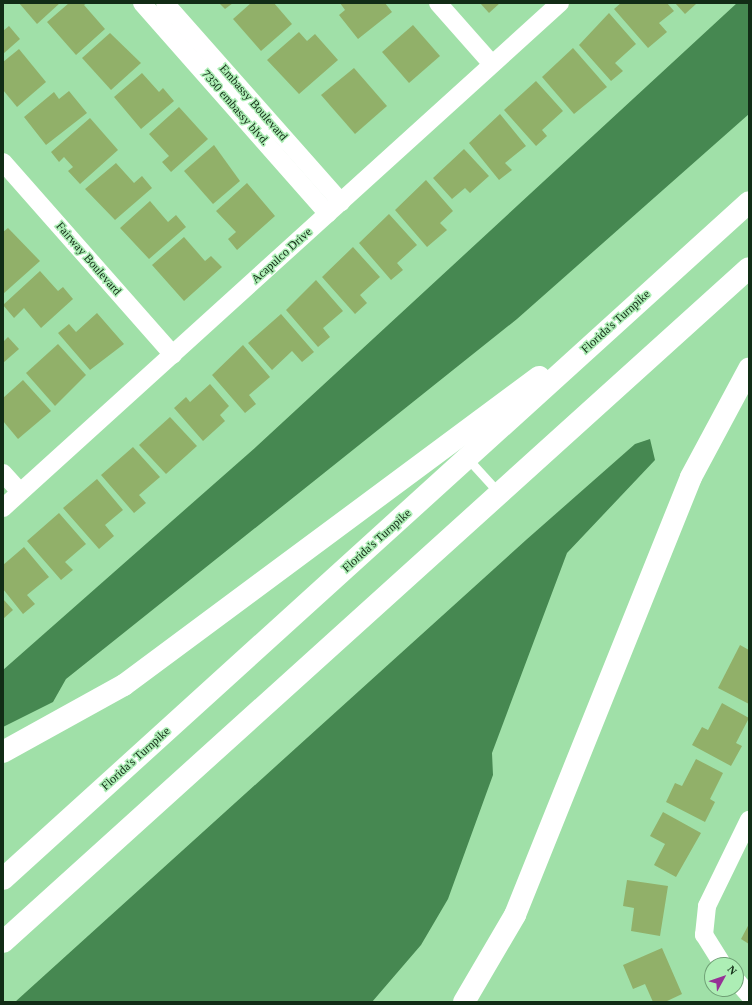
<!DOCTYPE html>
<html>
<head>
<meta charset="utf-8">
<style>
	body { margin:0 }
	#map { position:relative; width:752px; height:1005px; overflow:hidden; background:#a0e0a8; font-family:Georgia,serif }
	div>[style] { position:absolute }
	.water>* { inset:0; background:#468851 }
	.building>* { inset:0; background:#91b069 }
	.service>* { height:9px; margin:-4.5px; padding:0 4.5px; transform-origin:4.5px; border-radius:4.5px; background:#fff }
	.minor>* { height:18px; margin:-9px; padding:0 9px; transform-origin:9px; border-radius:9px; background:#fff }
	.motorway>* { height:22px; margin:-11px; padding:0 11px; transform-origin:11px; border-radius:11px; background:#fff }
	span { translate:-50% -50%; white-space:nowrap; text-align:center; line-height:1.15; -webkit-text-stroke:3px #adeeb5; paint-order:stroke }
	.street-label { font-size:12px; color:#122c16 }
	.frame { position:absolute; inset:0; border:4px solid #122c16; pointer-events:none }
	.north { position:absolute; left:704px; top:957px; width:40px; height:40px; box-sizing:border-box; background:#adeeb5; border:1px solid #6fa075; border-radius:50%; rotate:50deg; font-size:11px; font-weight:700; line-height:16px; text-align:center; color:#122c16 }
	.north::after { content:''; display:block; margin:auto; width:14px; height:18px; background:#963196; clip-path:polygon(50% 0,100% 100%,50% 72%,0 100%) }
</style>
</head>
<body>
<div id="map">
	<div class="water">
		<div style="clip-path:polygon(737px 3px,749px 3px,749px 114px,517px 319px,66px 679px,53px 702px,3px 727px,3px 670px,257px 446px)"></div>
		<div style="clip-path:polygon(650px 439px,655px 460px,567px 553px,492px 753px,493px 775px,448px 899px,421px 945px,372px 1002px,15px 1002px,526px 540px,635px 444px)"></div>
	</div>
	<div class="building">
		<div style="clip-path:polygon(19px 3px,60px 3px,37px 24px)"></div>
		<div style="clip-path:polygon(69px 3px,87px 3px,84px 5px,105px 29px,76px 55px,47px 22px)"></div>
		<div style="clip-path:polygon(219px 3px,233px 3px,225px 9px)"></div>
		<div style="clip-path:polygon(251px 3px,274px 3px,292px 24px,261px 51px,233px 19px)"></div>
		<div style="clip-path:polygon(340px 3px,385px 3px,392px 12px,358px 39px,339px 15px,345px 10px)"></div>
		<div style="clip-path:polygon(480px 3px,500px 3px,489px 13px)"></div>
		<div style="clip-path:polygon(621px 3px,667px 3px,674px 11px,659px 23px,667px 32px,648px 48px,614px 9px)"></div>
		<div style="clip-path:polygon(675px 3px,695px 3px,696px 4px,685px 14px)"></div>
		<div style="clip-path:polygon(609px 13px,636px 44px,615px 63px,623px 71px,611px 81px,579px 45px)"></div>
		<div style="clip-path:polygon(413px 25px,440px 56px,409px 83px,382px 52px)"></div>
		<div style="clip-path:polygon(9px 26px,20px 39px,3px 54px,3px 31px)"></div>
		<div style="clip-path:polygon(299px 32px,307px 41px,315px 34px,338px 60px,299px 94px,267px 60px)"></div>
		<div style="clip-path:polygon(110px 33px,141px 63px,111px 90px,82px 58px)"></div>
		<div style="clip-path:polygon(573px 48px,607px 87px,574px 114px,542px 77px)"></div>
		<div style="clip-path:polygon(19px 49px,46px 82px,17px 107px,3px 90px,3px 62px)"></div>
		<div style="clip-path:polygon(354px 68px,387px 106px,355px 134px,321px 95px)"></div>
		<div style="clip-path:polygon(142px 73px,159px 92px,163px 88px,174px 101px,141px 129px,114px 97px)"></div>
		<div style="clip-path:polygon(536px 81px,563px 111px,542px 130px,547px 136px,536px 146px,504px 110px)"></div>
		<div style="clip-path:polygon(69px 91px,87px 113px,46px 145px,24px 117px,54px 92px,59px 99px)"></div>
		<div style="clip-path:polygon(179px 107px,208px 139px,171px 172px,162px 162px,169px 156px,149px 134px)"></div>
		<div style="clip-path:polygon(500px 114px,526px 146px,505px 163px,512px 170px,499px 180px,469px 143px)"></div>
		<div style="clip-path:polygon(90px 118px,118px 150px,80px 184px,68px 171px,73px 167px,64px 157px,59px 162px,51px 152px)"></div>
		<div style="clip-path:polygon(214px 145px,240px 181px,213px 204px,184px 171px)"></div>
		<div style="clip-path:polygon(464px 149px,489px 176px,470px 193px,465px 188px,452px 199px,433px 178px)"></div>
		<div style="clip-path:polygon(116px 163px,134px 183px,142px 176px,152px 188px,115px 220px,85px 189px)"></div>
		<div style="clip-path:polygon(426px 180px,453px 211px,440px 223px,447px 230px,427px 247px,395px 210px)"></div>
		<div style="clip-path:polygon(247px 183px,275px 216px,237px 250px,228px 239px,236px 232px,216px 211px)"></div>
		<div style="clip-path:polygon(150px 201px,168px 222px,176px 215px,186px 227px,149px 259px,120px 228px)"></div>
		<div style="clip-path:polygon(389px 214px,417px 245px,397px 263px,403px 270px,391px 280px,359px 243px)"></div>
		<div style="clip-path:polygon(8px 228px,40px 261px,3px 294px,3px 232px)"></div>
		<div style="clip-path:polygon(184px 237px,205px 261px,211px 256px,222px 267px,184px 301px,152px 265px)"></div>
		<div style="clip-path:polygon(353px 247px,380px 277px,360px 295px,367px 303px,355px 314px,322px 277px)"></div>
		<div style="clip-path:polygon(40px 271px,58px 291px,63px 287px,73px 299px,41px 328px,24px 308px,14px 318px,3px 305px)"></div>
		<div style="clip-path:polygon(316px 280px,343px 311px,323px 328px,330px 337px,318px 347px,286px 310px)"></div>
		<div style="clip-path:polygon(97px 313px,124px 344px,90px 370px,58px 333px,69px 324px,76px 332px)"></div>
		<div style="clip-path:polygon(281px 314px,314px 352px,302px 362px,292px 351px,272px 370px,248px 343px)"></div>
		<div style="clip-path:polygon(8px 337px,19px 349px,3px 363px,3px 342px)"></div>
		<div style="clip-path:polygon(58px 344px,86px 375px,55px 406px,26px 373px)"></div>
		<div style="clip-path:polygon(243px 345px,270px 377px,249px 395px,256px 404px,245px 413px,212px 375px)"></div>
		<div style="clip-path:polygon(23px 380px,51px 411px,18px 439px,3px 421px,3px 398px)"></div>
		<div style="clip-path:polygon(210px 384px,229px 406px,220px 415px,225px 421px,203px 441px,174px 408px,186px 397px,190px 402px)"></div>
		<div style="clip-path:polygon(170px 417px,197px 446px,166px 474px,139px 445px)"></div>
		<div style="clip-path:polygon(133px 447px,160px 477px,139px 495px,146px 503px,134px 513px,101px 475px)"></div>
		<div style="clip-path:polygon(97px 479px,123px 510px,105px 525px,114px 536px,99px 549px,63px 508px)"></div>
		<div style="clip-path:polygon(59px 513px,86px 544px,65px 562px,73px 570px,61px 580px,27px 541px)"></div>
		<div style="clip-path:polygon(24px 547px,49px 577px,27px 595px,35px 604px,23px 614px,3px 589px,3px 565px)"></div>
		<div style="clip-path:polygon(3px 599px,13px 610px,3px 619px)"></div>
		<div style="clip-path:polygon(740px 645px,749px 650px,749px 704px,718px 688px)"></div>
		<div style="clip-path:polygon(722px 703px,749px 718px,736px 743px,742px 746px,731px 766px,692px 745px,702px 727px,708px 730px)"></div>
		<div style="clip-path:polygon(696px 759px,723px 773px,710px 799px,715px 802px,705px 822px,666px 802px,675px 783px,682px 786px)"></div>
		<div style="clip-path:polygon(663px 812px,701px 833px,676px 877px,654px 865px,665px 844px,650px 836px)"></div>
		<div style="clip-path:polygon(627px 880px,668px 886px,660px 936px,631px 931px,634px 908px,623px 906px)"></div>
		<div style="clip-path:polygon(749px 924px,749px 944px,741px 939px)"></div>
		<div style="clip-path:polygon(662px 948px,682px 994px,665px 1002px,653px 1002px,645px 984px,633px 989px,623px 965px)"></div>
	</div>
	<div class="service">
		<div style="left:468px;top:459px;width:46px;rotate:47.6deg"></div>
	</div>
	<div class="minor">
		<div style="left:142px;top:3px;width:281px;rotate:48.6deg"></div>
		<div style="left:165px;top:3px;width:266px;rotate:48.5deg"></div>
		<div style="left:438px;top:3px;width:81px;rotate:48.5deg"></div>
		<div style="left:3px;top:162px;width:257px;rotate:48.6deg"></div>
		<div style="left:3px;top:473px;width:25px;rotate:48deg"></div>
		<div style="left:3px;top:508px;width:752px;rotate:-42.2deg"></div>
		<div style="left:723px;top:965px;width:36px;rotate:-122deg"></div>
		<div style="left:704px;top:935px;width:29px;rotate:-84deg"></div>
		<div style="left:707px;top:906px;width:96px;rotate:-64deg"></div>
		<div style="left:736px;top:980px;width:20px;rotate:49deg"></div>
	</div>
	<div class="motorway">
		<div style="left:3px;top:752px;width:138px;rotate:-29deg"></div>
		<div style="left:124px;top:685px;width:517px;rotate:-36.58deg"></div>
		<div style="left:3px;top:879px;width:1007px;rotate:-42.22deg"></div>
		<div style="left:3px;top:942px;width:1005px;rotate:-42.1deg"></div>
		<div style="left:464px;top:1002px;width:101px;rotate:-59.6deg"></div>
		<div style="left:515px;top:915px;width:472px;rotate:-68.1deg"></div>
		<div style="left:691px;top:477px;width:123px;rotate:-61.8deg"></div>
	</div>
	<div class="street-label">
		<span style="left:253px;top:103px;rotate:49deg">Embassy Boulevard</span>
		<span style="left:235px;top:108px;rotate:49deg">7350 embassy blvd.</span>
		<span style="left:282px;top:256px;rotate:-42deg">Acapulco Drive</span>
		<span style="left:88px;top:259px;rotate:49deg">Fairway Boulevard</span>
		<span style="left:616px;top:322px;rotate:-42deg">Florida's Turnpike</span>
		<span style="left:377px;top:541px;rotate:-42deg">Florida's Turnpike</span>
		<span style="left:136px;top:759px;rotate:-42deg">Florida's Turnpike</span>
	</div>
	<div class="frame"></div>
	<div class="north">N</div>
</div>
</body>
</html>
